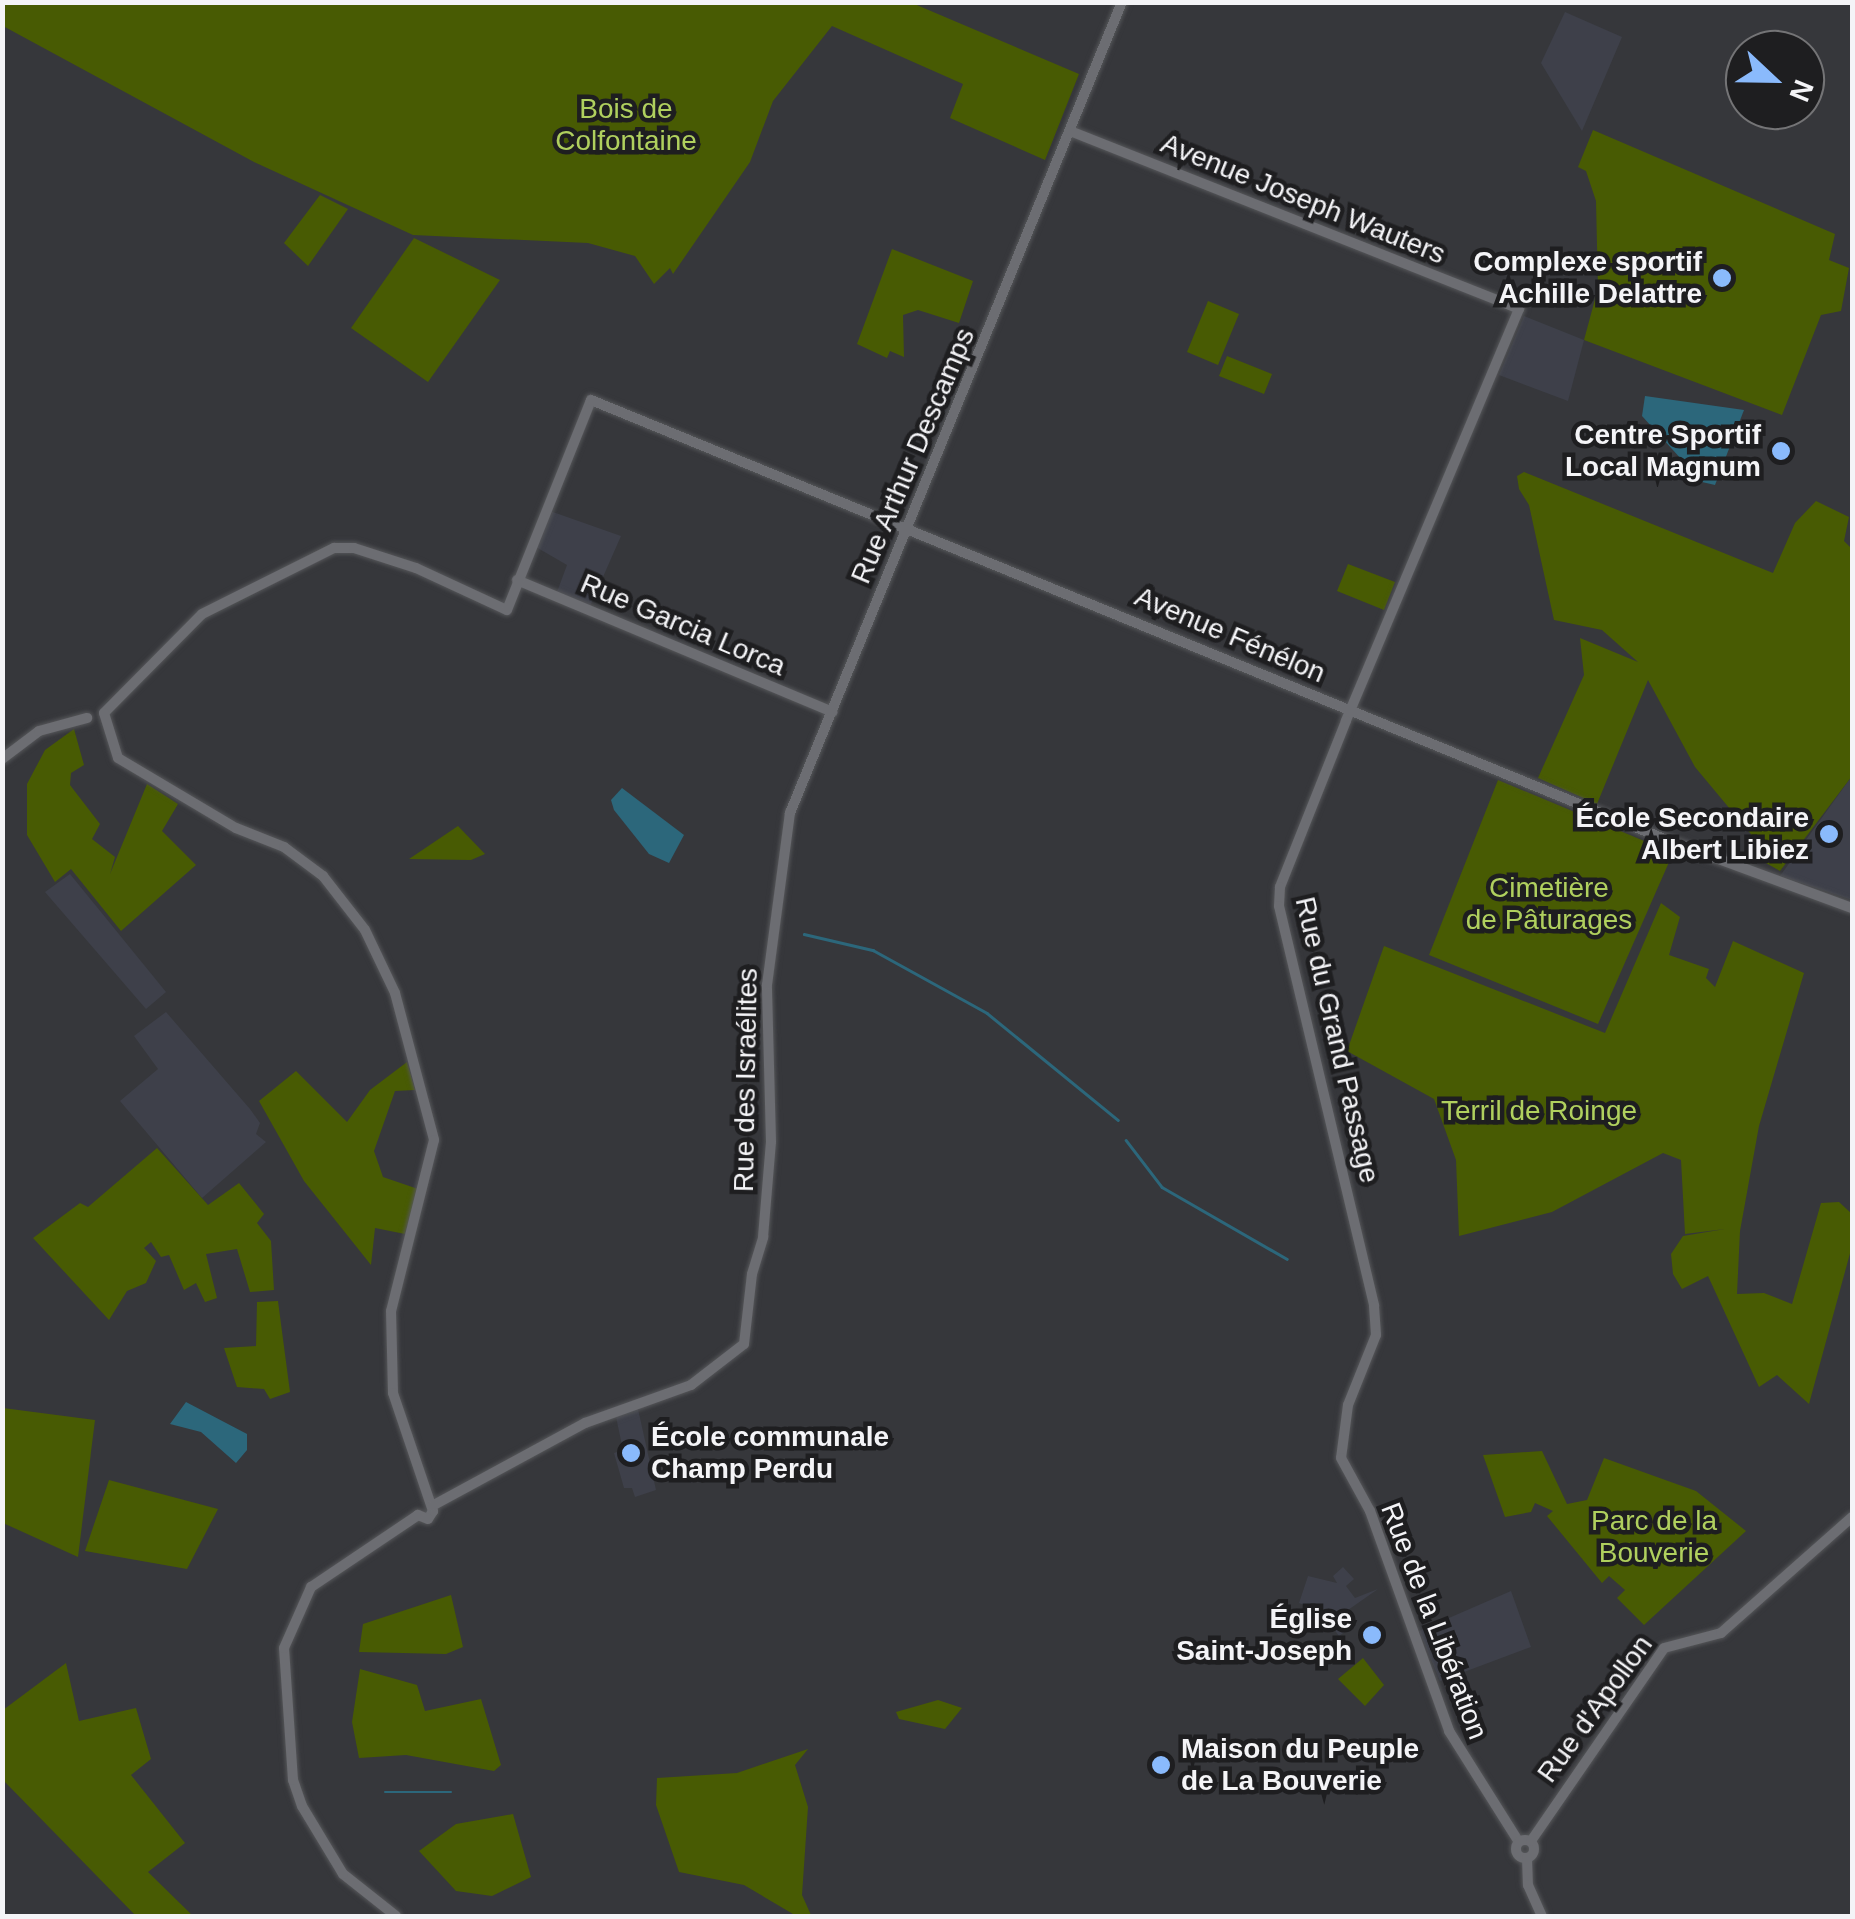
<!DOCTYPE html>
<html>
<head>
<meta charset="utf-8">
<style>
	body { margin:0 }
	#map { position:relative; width:1855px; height:1919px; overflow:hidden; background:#36373b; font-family:Helvetica,sans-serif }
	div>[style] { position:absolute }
	.built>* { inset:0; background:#3e404a }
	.green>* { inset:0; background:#485b03 }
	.water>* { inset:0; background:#2c677b }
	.stream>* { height:2.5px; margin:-1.25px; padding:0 1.25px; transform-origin:1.25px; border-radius:1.25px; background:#2c677b }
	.roads { filter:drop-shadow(0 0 2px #555659) drop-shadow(0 0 2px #555659) }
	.minor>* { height:10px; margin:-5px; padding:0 5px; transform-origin:5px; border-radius:5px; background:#6c6d72 }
	.minor>.ring { margin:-5px; padding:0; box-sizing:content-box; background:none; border:10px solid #6c6d72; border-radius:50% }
	.dots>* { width:28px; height:28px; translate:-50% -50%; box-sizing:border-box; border:5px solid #1e1e20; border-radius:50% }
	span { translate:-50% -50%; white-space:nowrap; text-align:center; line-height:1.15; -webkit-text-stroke:9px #1e1e20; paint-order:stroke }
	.park-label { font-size:28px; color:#b0d05e }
	.street-label { font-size:28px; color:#f4f4f7 }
	.poi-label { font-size:28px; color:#f4f4f7; font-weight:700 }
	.right { translate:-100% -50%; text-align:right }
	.left { translate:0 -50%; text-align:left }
	.frame { position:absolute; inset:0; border:5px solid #f4f4f7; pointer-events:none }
	.north { position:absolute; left:1725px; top:30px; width:100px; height:100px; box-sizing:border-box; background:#1e1e20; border:2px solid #747476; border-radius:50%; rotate:112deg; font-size:28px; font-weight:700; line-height:40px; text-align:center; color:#f4f4f7 }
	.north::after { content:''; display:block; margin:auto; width:35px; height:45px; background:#8abafc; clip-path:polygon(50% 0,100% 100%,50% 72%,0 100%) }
</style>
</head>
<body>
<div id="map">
	<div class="built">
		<div style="clip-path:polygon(1565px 12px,1622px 37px,1582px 131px,1541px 63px)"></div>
		<div style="clip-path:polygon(1524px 316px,1584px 340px,1568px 401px,1499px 375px)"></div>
		<div style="clip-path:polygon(550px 511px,621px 536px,588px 611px,557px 592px,567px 565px,536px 547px)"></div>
		<div style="clip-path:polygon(1852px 776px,1852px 900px,1780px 876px)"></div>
		<div style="clip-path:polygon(70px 874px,166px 992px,146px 1009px,45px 892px)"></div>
		<div style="clip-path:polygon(166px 1012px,250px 1109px,260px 1123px,256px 1134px,266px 1142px,202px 1198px,120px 1101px,158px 1069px,134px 1036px)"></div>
		<div style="clip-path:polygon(638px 1409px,656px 1490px,635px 1497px,632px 1488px,624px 1488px,614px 1453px,623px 1450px,616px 1417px)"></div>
		<div style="clip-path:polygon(1343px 1567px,1354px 1579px,1346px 1586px,1355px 1598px,1378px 1589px,1348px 1610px,1350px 1628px,1339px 1636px,1328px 1621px,1332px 1616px,1299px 1603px,1308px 1576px,1337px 1583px,1333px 1576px)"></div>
		<div style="clip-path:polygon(1511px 1591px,1531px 1647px,1440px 1681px,1419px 1631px)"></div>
	</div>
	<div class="green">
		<div style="clip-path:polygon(2px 3px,912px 3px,1079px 74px,1045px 160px,950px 118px,963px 84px,832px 26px,773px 101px,750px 162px,673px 274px,670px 268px,654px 284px,635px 256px,588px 243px,413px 235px,254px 162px,3px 26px)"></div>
		<div style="clip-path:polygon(1593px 130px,1835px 234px,1829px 260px,1849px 268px,1841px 311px,1821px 315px,1782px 415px,1584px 340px,1598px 288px,1596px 201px,1586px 171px,1578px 167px)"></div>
		<div style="clip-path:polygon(320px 195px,348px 209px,308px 266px,284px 243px)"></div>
		<div style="clip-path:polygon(414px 238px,500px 280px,428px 382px,351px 328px)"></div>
		<div style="clip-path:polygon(892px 249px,973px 281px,959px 323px,918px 310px,903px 315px,904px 357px,890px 351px,887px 358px,857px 344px)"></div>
		<div style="clip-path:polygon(1208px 301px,1239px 314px,1218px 365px,1187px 352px)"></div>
		<div style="clip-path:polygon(1227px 356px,1272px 374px,1264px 394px,1219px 376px)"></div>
		<div style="clip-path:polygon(1524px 472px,1773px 573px,1795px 523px,1816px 501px,1849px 517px,1844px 541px,1852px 549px,1852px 776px,1780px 871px,1766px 863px,1755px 839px,1695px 767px,1648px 680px,1597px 804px,1538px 778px,1584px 675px,1580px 638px,1638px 662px,1602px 630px,1554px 620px,1529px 505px,1519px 489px,1517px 476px)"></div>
		<div style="clip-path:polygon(1348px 564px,1395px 582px,1384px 610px,1337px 591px)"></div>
		<div style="clip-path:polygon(74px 729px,84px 765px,71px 773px,70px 785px,100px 824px,92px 839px,115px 857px,110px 874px,147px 784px,178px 804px,162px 831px,196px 865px,121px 931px,71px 869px,55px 882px,27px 835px,27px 784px,45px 750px)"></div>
		<div style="clip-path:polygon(1498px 780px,1673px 853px,1598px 1024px,1429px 955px)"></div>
		<div style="clip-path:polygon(458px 826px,485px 854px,471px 860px,409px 859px)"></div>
		<div style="clip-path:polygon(1661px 903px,1680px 917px,1669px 955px,1709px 969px,1706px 978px,1715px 987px,1733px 941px,1804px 973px,1759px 1126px,1740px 1231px,1737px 1294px,1764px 1293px,1792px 1304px,1821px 1203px,1839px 1202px,1852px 1214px,1852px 1246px,1809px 1404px,1777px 1375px,1759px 1387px,1708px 1276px,1682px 1289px,1673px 1274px,1671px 1254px,1683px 1236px,1725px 1229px,1685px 1234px,1681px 1160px,1663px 1153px,1552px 1212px,1459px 1236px,1456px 1160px,1434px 1099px,1347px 1051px,1384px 946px,1605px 1033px)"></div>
		<div style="clip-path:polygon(407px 1062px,415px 1090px,395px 1091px,374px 1151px,383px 1177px,418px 1189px,405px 1234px,375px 1228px,371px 1265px,304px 1181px,259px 1101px,296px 1071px,347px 1122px,370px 1090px)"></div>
		<div style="clip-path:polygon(157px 1148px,208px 1205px,239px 1183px,264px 1214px,257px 1223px,271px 1241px,274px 1290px,250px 1292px,237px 1249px,206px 1254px,217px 1298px,205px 1302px,196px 1283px,184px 1290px,169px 1255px,161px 1257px,151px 1242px,144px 1248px,156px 1261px,146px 1283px,127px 1291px,109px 1320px,33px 1238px,80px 1203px,88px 1207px)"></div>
		<div style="clip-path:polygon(278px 1301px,290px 1392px,270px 1399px,264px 1389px,237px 1387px,224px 1348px,256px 1346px,257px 1302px)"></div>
		<div style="clip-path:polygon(3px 1408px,95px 1420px,78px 1557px,3px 1523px)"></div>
		<div style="clip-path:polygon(1542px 1451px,1567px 1504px,1587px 1500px,1604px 1458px,1696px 1491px,1746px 1531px,1644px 1625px,1617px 1598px,1625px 1590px,1609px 1576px,1602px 1583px,1547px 1516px,1553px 1511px,1535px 1503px,1531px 1512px,1505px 1517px,1483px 1455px)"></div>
		<div style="clip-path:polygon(109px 1480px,218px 1509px,187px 1569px,85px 1551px)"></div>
		<div style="clip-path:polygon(451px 1595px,463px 1647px,446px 1654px,359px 1652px,363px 1624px)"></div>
		<div style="clip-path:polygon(1363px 1658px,1384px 1685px,1365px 1706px,1338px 1679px)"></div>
		<div style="clip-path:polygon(66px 1663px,79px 1721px,136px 1708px,151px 1759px,131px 1775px,185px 1843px,148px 1872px,193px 1916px,136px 1916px,3px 1780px,3px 1710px)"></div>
		<div style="clip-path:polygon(360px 1669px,417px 1685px,425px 1711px,481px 1699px,501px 1765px,494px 1771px,406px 1755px,359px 1758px,352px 1722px)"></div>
		<div style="clip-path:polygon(938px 1700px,962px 1708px,945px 1729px,899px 1719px,896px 1712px)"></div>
		<div style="clip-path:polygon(808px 1749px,795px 1765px,808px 1807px,802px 1895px,811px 1915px,793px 1914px,744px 1885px,679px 1872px,656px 1805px,657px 1778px,737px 1773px)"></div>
		<div style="clip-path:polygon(513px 1814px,531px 1877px,492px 1896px,456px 1891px,419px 1851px,456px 1824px)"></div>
	</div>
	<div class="water">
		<div style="clip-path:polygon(1645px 396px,1744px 410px,1715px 485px,1702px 482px,1642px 416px)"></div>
		<div style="clip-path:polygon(622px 788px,684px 835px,669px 863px,649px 854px,614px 810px,611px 800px)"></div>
		<div style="clip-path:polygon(186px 1402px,247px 1434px,247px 1450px,236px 1463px,201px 1432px,170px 1424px)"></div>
	</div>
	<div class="stream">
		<div style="left:804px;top:934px;width:71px;rotate:13.1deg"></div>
		<div style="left:873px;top:950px;width:130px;rotate:28.9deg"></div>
		<div style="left:987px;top:1013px;width:169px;rotate:39.2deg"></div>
		<div style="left:1126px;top:1140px;width:59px;rotate:52.5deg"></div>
		<div style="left:1162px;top:1187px;width:144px;rotate:29.9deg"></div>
		<div style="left:385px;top:1792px;width:66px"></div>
	</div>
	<div class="roads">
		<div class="minor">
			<div style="left:1070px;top:131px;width:483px;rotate:21.6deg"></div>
			<div style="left:1519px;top:309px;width:447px;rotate:112.8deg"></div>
			<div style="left:1346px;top:721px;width:179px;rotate:111.7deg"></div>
			<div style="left:1280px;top:887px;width:19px;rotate:93deg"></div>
			<div style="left:1279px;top:906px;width:411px;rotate:76.6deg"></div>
			<div style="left:1374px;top:1306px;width:29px;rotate:86deg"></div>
			<div style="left:1376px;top:1335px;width:75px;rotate:111.8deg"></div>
			<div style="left:1348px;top:1405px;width:53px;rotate:97.5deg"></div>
			<div style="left:1341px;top:1458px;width:60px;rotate:61.3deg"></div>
			<div style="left:1370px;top:1511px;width:234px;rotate:70.2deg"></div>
			<div style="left:1449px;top:1731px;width:131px;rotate:57.8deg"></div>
			<div style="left:517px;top:580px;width:342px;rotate:22.7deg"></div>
			<div style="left:104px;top:713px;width:139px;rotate:-45.3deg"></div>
			<div style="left:202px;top:614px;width:148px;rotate:-26.6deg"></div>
			<div style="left:334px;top:548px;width:20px"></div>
			<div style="left:354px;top:548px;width:65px;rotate:17.9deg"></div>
			<div style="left:416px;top:568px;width:100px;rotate:24.8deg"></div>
			<div style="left:507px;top:610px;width:226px;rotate:-68.2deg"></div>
			<div style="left:591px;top:400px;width:1162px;rotate:22.24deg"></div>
			<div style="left:1667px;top:840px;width:197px;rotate:20.2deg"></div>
			<div style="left:104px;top:713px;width:47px;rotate:72.7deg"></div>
			<div style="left:118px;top:758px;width:137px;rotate:30.7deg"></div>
			<div style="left:236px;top:828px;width:52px;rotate:21.6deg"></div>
			<div style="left:284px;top:847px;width:49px;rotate:36.6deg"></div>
			<div style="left:323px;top:876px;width:68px;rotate:52.1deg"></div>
			<div style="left:365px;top:930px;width:70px;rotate:64.5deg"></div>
			<div style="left:395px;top:993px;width:152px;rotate:75.1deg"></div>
			<div style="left:434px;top:1140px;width:176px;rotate:104.1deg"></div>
			<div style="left:391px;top:1311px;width:82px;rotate:88.6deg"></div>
			<div style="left:393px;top:1393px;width:125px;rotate:71.3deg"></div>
			<div style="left:433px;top:1511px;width:9px;rotate:122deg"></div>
			<div style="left:428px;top:1519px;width:11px;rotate:-158deg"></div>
			<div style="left:2px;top:759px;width:46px;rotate:-37.1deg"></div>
			<div style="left:39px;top:731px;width:50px;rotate:-15.2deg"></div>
			<div style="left:432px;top:1506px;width:174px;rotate:-28.5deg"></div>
			<div style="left:585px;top:1423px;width:113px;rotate:-19.7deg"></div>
			<div style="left:691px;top:1385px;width:67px;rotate:-37.7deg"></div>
			<div style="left:744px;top:1344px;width:70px;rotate:-83.5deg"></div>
			<div style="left:752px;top:1274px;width:39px;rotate:-73deg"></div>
			<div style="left:763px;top:1237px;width:95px;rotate:-85.2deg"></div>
			<div style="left:771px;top:1142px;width:157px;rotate:-91.5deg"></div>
			<div style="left:767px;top:985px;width:174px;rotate:-82.4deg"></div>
			<div style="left:790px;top:813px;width:876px;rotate:-67.74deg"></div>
			<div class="ring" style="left:1516px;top:1840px;width:8px;height:8px"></div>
			<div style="left:1531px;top:1841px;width:234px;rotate:-55.4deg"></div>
			<div style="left:1664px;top:1648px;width:59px;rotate:-14.7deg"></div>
			<div style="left:1721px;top:1633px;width:175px;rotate:-41.5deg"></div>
			<div style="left:1527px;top:1858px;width:27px;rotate:88deg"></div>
			<div style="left:1528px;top:1885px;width:34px;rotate:66deg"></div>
			<div style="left:396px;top:1916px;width:68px;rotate:-141.6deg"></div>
			<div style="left:343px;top:1874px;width:79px;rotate:-121.1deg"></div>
			<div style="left:302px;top:1806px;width:28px;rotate:-109deg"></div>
			<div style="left:293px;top:1780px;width:132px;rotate:-93.9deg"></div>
			<div style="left:284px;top:1648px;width:67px;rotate:-66.1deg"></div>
			<div style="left:311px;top:1587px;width:129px;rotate:-33.9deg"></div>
		</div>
	</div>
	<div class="dots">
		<div style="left:1722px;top:278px;background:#8abafc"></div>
		<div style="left:1781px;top:451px;background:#8abafc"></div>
		<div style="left:1829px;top:834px;background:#8abafc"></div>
		<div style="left:631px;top:1453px;background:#8abafc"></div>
		<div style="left:1372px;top:1635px;background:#8abafc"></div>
		<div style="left:1161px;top:1765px;background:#8abafc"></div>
	</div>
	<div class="park-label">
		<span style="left:626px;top:125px">Bois de<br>Colfontaine</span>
		<span style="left:1549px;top:904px">Cimetière<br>de Pâturages</span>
		<span style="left:1539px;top:1111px">Terril de Roinge</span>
		<span style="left:1654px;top:1537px">Parc de la<br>Bouverie</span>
	</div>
	<div class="street-label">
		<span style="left:1303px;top:199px;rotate:22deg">Avenue Joseph Wauters</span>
		<span style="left:913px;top:456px;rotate:-67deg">Rue Arthur Descamps</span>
		<span style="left:683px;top:625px;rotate:23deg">Rue Garcia Lorca</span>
		<span style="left:1230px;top:635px;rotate:23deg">Avenue Fénélon</span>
		<span style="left:1337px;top:1040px;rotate:77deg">Rue du Grand Passage</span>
		<span style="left:746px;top:1080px;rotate:-89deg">Rue des Israélites</span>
		<span style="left:1434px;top:1621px;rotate:69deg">Rue de la Libération</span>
		<span style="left:1595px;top:1709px;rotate:-54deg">Rue d'Apollon</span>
	</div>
	<div class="poi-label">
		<span class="right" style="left:1702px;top:278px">Complexe sportif<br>Achille Delattre</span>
		<span class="right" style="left:1761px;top:451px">Centre Sportif<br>Local Magnum</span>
		<span class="right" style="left:1809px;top:834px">École Secondaire<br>Albert Libiez</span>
		<span class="left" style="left:651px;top:1453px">École communale<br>Champ Perdu</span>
		<span class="right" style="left:1352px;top:1635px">Église<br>Saint-Joseph</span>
		<span class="left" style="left:1181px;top:1765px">Maison du Peuple<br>de La Bouverie</span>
	</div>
	<div class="frame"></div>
	<div class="north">N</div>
</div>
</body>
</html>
